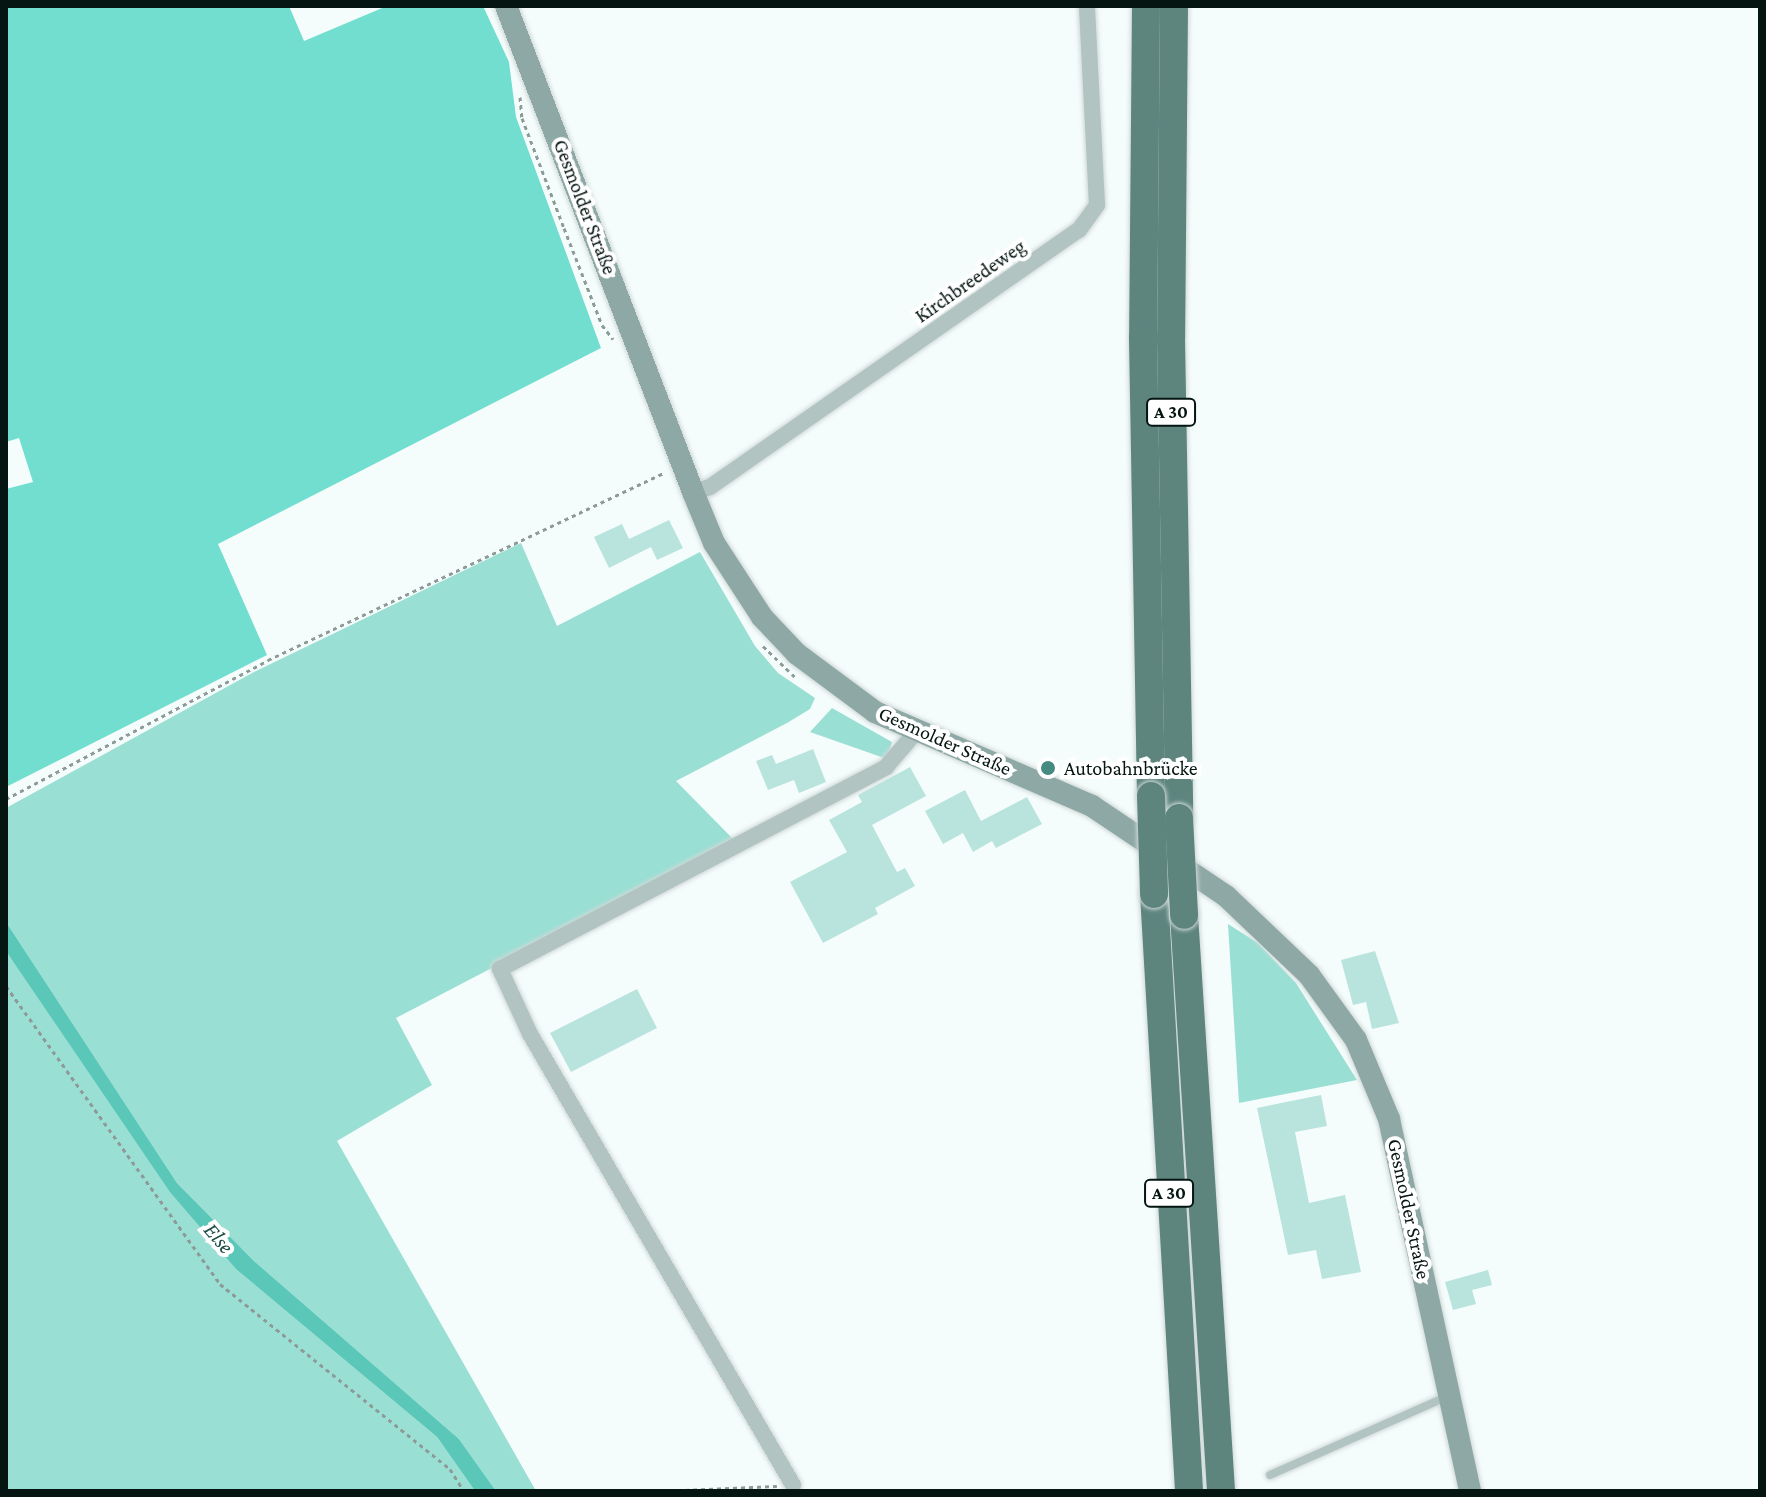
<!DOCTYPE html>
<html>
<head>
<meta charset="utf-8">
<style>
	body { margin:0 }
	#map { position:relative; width:1766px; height:1497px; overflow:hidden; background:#f5fdfc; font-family:"Crimson Pro",serif }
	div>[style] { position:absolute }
	.green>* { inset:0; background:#9adfd4 }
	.forest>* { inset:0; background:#72decf }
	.water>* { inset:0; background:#5ac7b8 }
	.building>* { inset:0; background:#b9e4dd }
	.path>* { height:3px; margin-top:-1.5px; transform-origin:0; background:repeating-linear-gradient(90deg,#8e9a98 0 4px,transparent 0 8px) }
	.roads { filter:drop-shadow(0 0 2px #cfd8d7) drop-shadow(0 0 2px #cfd8d7) }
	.lane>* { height:8px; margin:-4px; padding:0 4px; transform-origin:4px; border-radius:4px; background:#b2c4c1 }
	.street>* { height:16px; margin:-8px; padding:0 8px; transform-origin:8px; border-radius:8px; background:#b2c4c1 }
	.secondary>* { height:22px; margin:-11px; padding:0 11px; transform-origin:11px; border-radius:11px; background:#8ea9a5 }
	.highway>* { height:28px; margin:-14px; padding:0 14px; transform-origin:14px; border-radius:14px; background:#5d857e }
	.bridges { filter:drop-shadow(0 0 2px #cfd8d7) drop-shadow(0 0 2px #cfd8d7) }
	.highway-bridge>* { height:28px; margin:-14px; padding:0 14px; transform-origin:14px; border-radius:14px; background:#5d857e }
	.dots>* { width:22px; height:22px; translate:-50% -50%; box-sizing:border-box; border:4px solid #fff; border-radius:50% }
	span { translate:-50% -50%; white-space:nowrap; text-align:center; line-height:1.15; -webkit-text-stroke:8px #fff; paint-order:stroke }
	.shield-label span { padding:2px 6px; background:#fff; border:2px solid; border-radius:6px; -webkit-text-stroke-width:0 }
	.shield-label { font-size:18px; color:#051512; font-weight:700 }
	.street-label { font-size:20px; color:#051512 }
	.poi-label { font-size:20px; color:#051512 }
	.left { translate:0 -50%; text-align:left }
	.water-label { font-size:22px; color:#1a4b44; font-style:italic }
	.frame { position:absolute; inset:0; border:8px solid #051512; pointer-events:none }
</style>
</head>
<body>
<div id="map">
	<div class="green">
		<div style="clip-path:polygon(521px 543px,557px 626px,700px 552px,755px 646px,778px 673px,815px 698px,810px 709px,787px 723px,676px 781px,735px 841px,396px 1018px,432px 1085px,337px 1141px,536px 1491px,496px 1491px,459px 1439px,254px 1261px,177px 1183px,6px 922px,6px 808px,254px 672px)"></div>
		<div style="clip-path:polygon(832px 708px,892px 742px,887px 759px,810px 732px)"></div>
		<div style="clip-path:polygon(1228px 924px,1258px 943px,1296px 983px,1357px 1080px,1239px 1103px)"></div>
		<div style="clip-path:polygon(6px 951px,237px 1270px,437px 1437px,475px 1491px,6px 1491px)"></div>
	</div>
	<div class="forest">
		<div style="clip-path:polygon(6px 6px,289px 6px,304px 41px,387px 6px,483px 6px,509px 62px,516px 117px,601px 348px,218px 544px,267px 655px,6px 787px,6px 489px,33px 482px,19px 438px,6px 442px)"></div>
	</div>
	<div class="water">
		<div style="clip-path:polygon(6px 922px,177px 1183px,254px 1261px,459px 1439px,496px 1491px,475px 1491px,437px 1437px,237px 1270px,170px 1192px,6px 951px)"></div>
	</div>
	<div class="building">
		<div style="clip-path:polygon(669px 520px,683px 548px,657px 560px,651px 547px,609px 568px,594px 537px,622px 524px,629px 539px)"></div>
		<div style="clip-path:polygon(813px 749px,826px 782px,799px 793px,794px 780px,768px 790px,756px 761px,772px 755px,776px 764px)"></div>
		<div style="clip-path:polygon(910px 767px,926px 796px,872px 825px,897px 872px,905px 868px,915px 886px,875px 908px,878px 914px,823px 943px,790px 882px,847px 852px,829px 820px,862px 802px,858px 795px)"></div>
		<div style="clip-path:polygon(965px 790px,981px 821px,1027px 797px,1042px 824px,996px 848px,992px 841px,973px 852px,963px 833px,943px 844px,925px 811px)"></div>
		<div style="clip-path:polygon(1375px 951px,1399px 1023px,1372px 1029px,1366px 1002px,1353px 1005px,1341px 960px)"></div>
		<div style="clip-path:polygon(637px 989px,657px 1028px,571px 1072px,550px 1033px)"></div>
		<div style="clip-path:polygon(1321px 1095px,1327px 1126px,1295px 1132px,1309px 1203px,1345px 1195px,1361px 1272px,1322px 1279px,1316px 1250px,1288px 1255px,1257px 1108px)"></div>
		<div style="clip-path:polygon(1488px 1270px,1492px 1285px,1472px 1290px,1476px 1304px,1453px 1310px,1445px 1282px)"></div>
	</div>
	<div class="path">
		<div style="left:520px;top:97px;width:21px;rotate:85deg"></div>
		<div style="left:522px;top:118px;width:118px;rotate:69.1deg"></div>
		<div style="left:564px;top:228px;width:104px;rotate:68.6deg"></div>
		<div style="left:602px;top:325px;width:18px;rotate:52deg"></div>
		<div style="left:763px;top:646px;width:47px;rotate:44.1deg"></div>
		<div style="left:6px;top:799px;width:297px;rotate:-27.9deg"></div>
		<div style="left:268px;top:660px;width:439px;rotate:-25.3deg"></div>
		<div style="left:6px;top:986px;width:367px;rotate:54.3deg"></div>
		<div style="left:220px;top:1284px;width:295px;rotate:38.8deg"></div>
		<div style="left:450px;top:1469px;width:26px;rotate:58deg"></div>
		<div style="left:661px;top:1491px;width:116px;rotate:-2.5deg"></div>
	</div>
	<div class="roads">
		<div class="lane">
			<div style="left:1270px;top:1475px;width:195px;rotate:-23.9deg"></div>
		</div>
		<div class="street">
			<div style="left:693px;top:492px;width:18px;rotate:-16deg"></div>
			<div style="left:710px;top:487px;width:450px;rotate:-34.9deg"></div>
			<div style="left:1079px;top:230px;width:31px;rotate:-54deg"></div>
			<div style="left:1097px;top:205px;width:199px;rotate:-92.9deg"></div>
			<div style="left:793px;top:1485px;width:522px;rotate:-120.25deg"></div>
			<div style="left:530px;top:1034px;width:72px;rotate:-114.8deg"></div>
			<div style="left:500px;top:969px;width:436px;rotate:-27.6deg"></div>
			<div style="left:886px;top:767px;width:46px;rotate:-49.4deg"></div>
		</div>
		<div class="secondary">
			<div style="left:506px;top:6px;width:521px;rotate:68.95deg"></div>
			<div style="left:693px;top:492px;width:55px;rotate:67.6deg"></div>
			<div style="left:714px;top:543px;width:88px;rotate:57deg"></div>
			<div style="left:762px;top:617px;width:51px;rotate:46.6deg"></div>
			<div style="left:797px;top:654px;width:97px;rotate:36.6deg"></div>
			<div style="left:875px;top:712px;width:236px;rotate:23.4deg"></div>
			<div style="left:1092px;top:806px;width:161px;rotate:33.9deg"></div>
			<div style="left:1226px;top:896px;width:115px;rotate:43.6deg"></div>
			<div style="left:1309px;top:975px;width:80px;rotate:54.1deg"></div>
			<div style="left:1356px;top:1040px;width:86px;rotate:67.3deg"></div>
			<div style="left:1389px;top:1119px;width:381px;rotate:77.7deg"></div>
		</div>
		<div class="highway">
			<div style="left:1146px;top:6px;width:332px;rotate:90.5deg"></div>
			<div style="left:1143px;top:338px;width:458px;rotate:89deg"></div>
			<div style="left:1174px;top:6px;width:333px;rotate:90.5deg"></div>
			<div style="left:1171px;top:339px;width:479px;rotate:89deg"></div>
			<div style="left:1154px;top:894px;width:598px;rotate:86.64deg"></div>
			<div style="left:1184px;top:915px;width:577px;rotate:86.32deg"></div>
		</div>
	</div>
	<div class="bridges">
		<div class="highway-bridge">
			<div style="left:1151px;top:796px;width:98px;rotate:88.2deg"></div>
			<div style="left:1179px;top:818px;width:97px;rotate:87deg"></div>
		</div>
	</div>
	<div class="dots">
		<div style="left:1048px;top:768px;background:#468b81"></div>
	</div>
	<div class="shield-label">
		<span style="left:1171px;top:412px">A 30</span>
		<span style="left:1169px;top:1193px">A 30</span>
	</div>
	<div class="street-label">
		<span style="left:585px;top:207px;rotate:69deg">Gesmolder Straße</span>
		<span style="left:970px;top:281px;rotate:-35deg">Kirchbreedeweg</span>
		<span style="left:945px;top:741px;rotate:24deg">Gesmolder Straße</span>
		<span style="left:1409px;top:1209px;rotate:78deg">Gesmolder Straße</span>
	</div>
	<div class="poi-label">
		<span class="left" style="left:1064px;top:768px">Autobahnbrücke</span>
	</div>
	<div class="water-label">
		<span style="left:219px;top:1238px;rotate:49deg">Else</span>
	</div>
	<div class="frame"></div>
</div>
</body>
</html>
